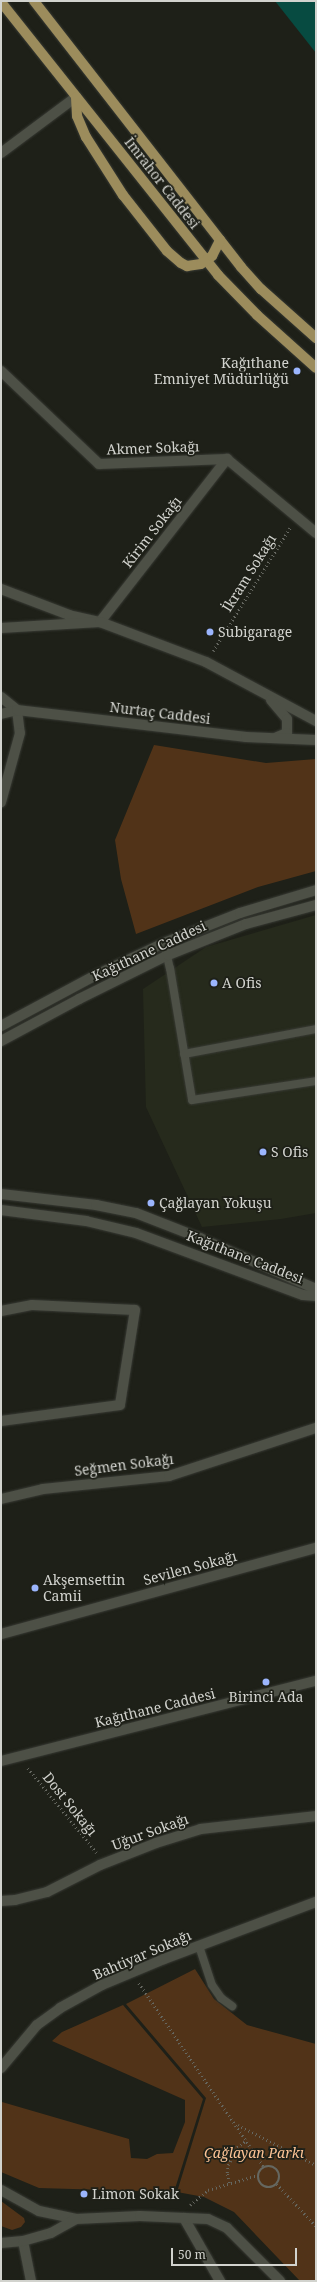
<!DOCTYPE html>
<html>
<head>
<meta charset="utf-8">
<style>
	body { margin:0 }
	#map { position:relative; width:317px; height:2282px; overflow:hidden; background:#1e2018; font-family:"Noto Serif",serif }
	div>[style] { position:absolute }
	.built>* { inset:0; background:#262a1c }
	.green>* { inset:0; background:#513318 }
	.water>* { inset:0; background:#074b41 }
	.path>* { height:2.5px; margin-top:-1.25px; transform-origin:0; background:repeating-linear-gradient(90deg,#656760 0 1px,transparent 0 4px) }
	.path>.ring { margin:-1.25px; padding:0; box-sizing:content-box; background:none; border:2.5px solid #656760; border-radius:50% }
	.roads { filter:drop-shadow(0 0 1px #383a34) drop-shadow(0 0 1px #383a34) }
	.service>* { height:8px; margin:-4px; padding:0 4px; transform-origin:4px; border-radius:4px; background:#4d5046 }
	.minor>* { height:10px; margin:-5px; padding:0 5px; transform-origin:5px; border-radius:5px; background:#4d5046 }
	.tertiary>* { height:10px; margin:-5px; padding:0 5px; transform-origin:5px; border-radius:5px; background:#4d5046 }
	.secondary>* { height:10px; margin:-5px; padding:0 5px; transform-origin:5px; border-radius:5px; background:#4d5046 }
	.primary>* { height:10px; margin:-5px; padding:0 5px; transform-origin:5px; border-radius:5px; background:#9c8c5c }
	.dots>* { width:11px; height:11px; translate:-50% -50%; box-sizing:border-box; border:2px solid #1e2018; border-radius:50% }
	span { translate:-50% -50%; white-space:nowrap; text-align:center; line-height:1.15; -webkit-text-stroke:3.5px #1e2018; paint-order:stroke }
	.street-label { font-size:14px; color:#d2d3ce }
	.poi-label { font-size:14px; color:#d2d3ce }
	.right { translate:-100% -50%; text-align:right }
	.left { translate:0 -50%; text-align:left }
	.park-label { font-size:14px; color:#fcc395; font-style:italic }
	.frame { position:absolute; inset:0; border:2px solid #d2d3ce; pointer-events:none }
	.scale { position:absolute; left:171px; top:2248px; width:126px; height:18px; box-sizing:border-box; border:2px solid #d2d3ce; border-top:0; padding-left:5px; font-size:12px; line-height:14px; white-space:nowrap; color:#d2d3ce; -webkit-text-stroke:3px #1e2018; paint-order:stroke }
</style>
</head>
<body>
<div id="map">
	<div class="built">
		<div style="clip-path:polygon(316px 915px,316px 1213px,281px 1219px,202px 1227px,146px 1107px,143px 989px,206px 947px)"></div>
	</div>
	<div class="green">
		<div style="clip-path:polygon(154px 745px,266px 763px,316px 759px,316px 871px,258px 887px,136px 934px,121px 879px,115px 840px)"></div>
		<div style="clip-path:polygon(195px 1969px,214px 1999px,247px 2025px,316px 2044px,316px 2281px,300px 2281px,234px 2212px,204px 2197px,177px 2192px,206px 2098px,126px 2004px)"></div>
		<div style="clip-path:polygon(123px 2005px,203px 2099px,174px 2192px,39px 2188px,1px 2172px,2px 2102px,129px 2139px,131px 2158px,147px 2159px,157px 2154px,173px 2153px,185px 2122px,185px 2100px,52px 2041px,62px 2032px)"></div>
		<div style="clip-path:polygon(1px 2201px,24px 2218px,25px 2222px,21px 2227px,12px 2230px,1px 2226px)"></div>
	</div>
	<div class="water">
		<div style="clip-path:polygon(275px 1px,316px 1px,316px 53px)"></div>
	</div>
	<div class="path">
		<div style="left:213px;top:651px;width:145px;rotate:-58deg"></div>
		<div style="left:28px;top:1768px;width:109px;rotate:50.9deg"></div>
		<div style="left:139px;top:1983px;width:222px;rotate:55.8deg"></div>
		<div style="left:238px;top:2125px;width:88px;rotate:27.1deg"></div>
		<div class="ring" style="left:258px;top:2166px;width:19.5px;height:19.5px"></div>
		<div style="left:229px;top:2183px;width:10px;rotate:-101deg"></div>
		<div style="left:227px;top:2173px;width:8px;rotate:-83deg"></div>
		<div style="left:228px;top:2165px;width:20px;rotate:-63deg"></div>
		<div style="left:237px;top:2147px;width:12px;rotate:-35deg"></div>
		<div style="left:277px;top:2184px;width:57px;rotate:47.1deg"></div>
		<div style="left:190px;top:2205px;width:23px;rotate:-40deg"></div>
		<div style="left:208px;top:2190px;width:52px;rotate:-16.7deg"></div>
	</div>
	<div class="roads">
		<div class="service">
			<div style="left:164px;top:943px;width:26px;rotate:77deg"></div>
			<div style="left:170px;top:968px;width:134px;rotate:80.5deg"></div>
			<div style="left:192px;top:1100px;width:125px;rotate:-8.7deg"></div>
			<div style="left:184px;top:1054px;width:134px;rotate:-10.7deg"></div>
			<div style="left:199px;top:1946px;width:41px;rotate:71.6deg"></div>
			<div style="left:212px;top:1985px;width:16px;rotate:55deg"></div>
			<div style="left:221px;top:1998px;width:14px;rotate:36deg"></div>
		</div>
		<div class="minor">
			<div style="left:1px;top:153px;width:94px;rotate:-36.7deg"></div>
			<div style="left:1px;top:371px;width:135px;rotate:43.5deg"></div>
			<div style="left:99px;top:464px;width:128px;rotate:-2.2deg"></div>
			<div style="left:227px;top:459px;width:116px;rotate:39.7deg"></div>
			<div style="left:1px;top:589px;width:73px;rotate:20.9deg"></div>
			<div style="left:69px;top:615px;width:32px;rotate:13deg"></div>
			<div style="left:100px;top:622px;width:207px;rotate:-52.1deg"></div>
			<div style="left:1px;top:697px;width:21px;rotate:39deg"></div>
			<div style="left:17px;top:710px;width:23px;rotate:83deg"></div>
			<div style="left:20px;top:733px;width:72px;rotate:105.4deg"></div>
			<div style="left:1px;top:1311px;width:32px;rotate:-11deg"></div>
			<div style="left:32px;top:1305px;width:103px;rotate:2.8deg"></div>
			<div style="left:135px;top:1310px;width:96px;rotate:99deg"></div>
			<div style="left:120px;top:1405px;width:120px;rotate:172.3deg"></div>
			<div style="left:1px;top:1499px;width:43px;rotate:-13.4deg"></div>
			<div style="left:43px;top:1489px;width:127px;rotate:-5.9deg"></div>
			<div style="left:169px;top:1476px;width:155px;rotate:-18.1deg"></div>
			<div style="left:1px;top:1634px;width:327px;rotate:-15.3deg"></div>
			<div style="left:1px;top:1901px;width:14px;rotate:-4deg"></div>
			<div style="left:15px;top:1900px;width:33px;rotate:-14deg"></div>
			<div style="left:47px;top:1892px;width:59px;rotate:-27deg"></div>
			<div style="left:100px;top:1865px;width:60px;rotate:-21.4deg"></div>
			<div style="left:156px;top:1843px;width:47px;rotate:-17.3deg"></div>
			<div style="left:201px;top:1829px;width:116px;rotate:-6.4deg"></div>
			<div style="left:1px;top:2068px;width:56px;rotate:-50.1deg"></div>
			<div style="left:37px;top:2025px;width:29px;rotate:-36deg"></div>
			<div style="left:60px;top:2008px;width:48px;rotate:-28.7deg"></div>
			<div style="left:102px;top:1985px;width:67px;rotate:-22.8deg"></div>
			<div style="left:164px;top:1959px;width:162px;rotate:-20.6deg"></div>
			<div style="left:184px;top:2218px;width:73px;rotate:60.3deg"></div>
			<div style="left:23px;top:2241px;width:41px;rotate:78.7deg"></div>
		</div>
		<div class="tertiary">
			<div style="left:1px;top:628px;width:99px;rotate:-3.5deg"></div>
			<div style="left:100px;top:622px;width:113px;rotate:20.7deg"></div>
			<div style="left:206px;top:662px;width:125px;rotate:28.2deg"></div>
			<div style="left:271px;top:700px;width:25px;rotate:50deg"></div>
			<div style="left:287px;top:719px;width:14px;rotate:90deg"></div>
			<div style="left:287px;top:733px;width:11px;rotate:158deg"></div>
			<div style="left:1px;top:714px;width:16px;rotate:-14deg"></div>
			<div style="left:17px;top:710px;width:231px;rotate:6.7deg"></div>
			<div style="left:246px;top:737px;width:70px;rotate:2.5deg"></div>
			<div style="left:1px;top:2190px;width:43px;rotate:28.9deg"></div>
			<div style="left:39px;top:2211px;width:38px;rotate:12deg"></div>
			<div style="left:76px;top:2219px;width:64px;rotate:-2.7deg"></div>
			<div style="left:140px;top:2216px;width:68px;rotate:2.5deg"></div>
			<div style="left:208px;top:2219px;width:21px;rotate:25deg"></div>
			<div style="left:227px;top:2228px;width:75px;rotate:45deg"></div>
			<div style="left:1px;top:2243px;width:22px;rotate:-5deg"></div>
			<div style="left:23px;top:2241px;width:29px;rotate:-16deg"></div>
			<div style="left:51px;top:2233px;width:29px;rotate:-29deg"></div>
		</div>
		<div class="secondary">
			<div style="left:1px;top:1026px;width:110px;rotate:-28.2deg"></div>
			<div style="left:98px;top:974px;width:73px;rotate:-25.2deg"></div>
			<div style="left:164px;top:943px;width:82px;rotate:-21.5deg"></div>
			<div style="left:240px;top:913px;width:79px;rotate:-16.8deg"></div>
			<div style="left:1px;top:1041px;width:89px;rotate:-28.3deg"></div>
			<div style="left:79px;top:999px;width:99px;rotate:-26.3deg"></div>
			<div style="left:168px;top:955px;width:84px;rotate:-21.7deg"></div>
			<div style="left:246px;top:924px;width:73px;rotate:-15.2deg"></div>
			<div style="left:1px;top:1194px;width:96px;rotate:6.6deg"></div>
			<div style="left:96px;top:1205px;width:41px;rotate:11.3deg"></div>
			<div style="left:136px;top:1213px;width:69px;rotate:21.3deg"></div>
			<div style="left:200px;top:1238px;width:127px;rotate:23.7deg"></div>
			<div style="left:1px;top:1210px;width:86px;rotate:7.4deg"></div>
			<div style="left:86px;top:1221px;width:51px;rotate:13.5deg"></div>
			<div style="left:136px;top:1233px;width:178px;rotate:20.4deg"></div>
			<div style="left:303px;top:1295px;width:13px;rotate:4deg"></div>
			<div style="left:1px;top:1761px;width:325px;rotate:-14.3deg"></div>
		</div>
		<div class="primary">
			<div style="left:34px;top:1px;width:337px;rotate:52.1deg"></div>
			<div style="left:241px;top:267px;width:30px;rotate:48deg"></div>
			<div style="left:261px;top:289px;width:74px;rotate:41.7deg"></div>
			<div style="left:1px;top:2px;width:349px;rotate:51.5deg"></div>
			<div style="left:218px;top:275px;width:56px;rotate:45.7deg"></div>
			<div style="left:257px;top:315px;width:79px;rotate:41.9deg"></div>
			<div style="left:76px;top:97px;width:19px;rotate:87deg"></div>
			<div style="left:77px;top:116px;width:23px;rotate:67deg"></div>
			<div style="left:86px;top:137px;width:69px;rotate:57.5deg"></div>
			<div style="left:123px;top:195px;width:71px;rotate:51.8deg"></div>
			<div style="left:167px;top:251px;width:18px;rotate:41deg"></div>
			<div style="left:181px;top:263px;width:7px;rotate:27deg"></div>
			<div style="left:187px;top:266px;width:14px;rotate:-8deg"></div>
			<div style="left:201px;top:264px;width:14px;rotate:-36deg"></div>
			<div style="left:212px;top:256px;width:18px;rotate:-63deg"></div>
		</div>
	</div>
	<div class="dots">
		<div style="left:297px;top:371px;background:#9bb5fd"></div>
		<div style="left:210px;top:632px;background:#9bb5fd"></div>
		<div style="left:214px;top:983px;background:#9bb5fd"></div>
		<div style="left:263px;top:1152px;background:#9bb5fd"></div>
		<div style="left:151px;top:1203px;background:#9bb5fd"></div>
		<div style="left:35px;top:1588px;background:#9bb5fd"></div>
		<div style="left:266px;top:1682px;background:#9bb5fd"></div>
		<div style="left:84px;top:2194px;background:#9bb5fd"></div>
	</div>
	<div class="street-label">
		<span style="left:162px;top:183px;rotate:52deg">İmrahor Caddesi</span>
		<span style="left:153px;top:448px;rotate:-2deg">Akmer Sokağı</span>
		<span style="left:152px;top:532px;rotate:-52deg">Kirim Sokağı</span>
		<span style="left:249px;top:573px;rotate:-58deg">İkram Sokağı</span>
		<span style="left:160px;top:713px;rotate:7deg">Nurtaç Caddesi</span>
		<span style="left:149px;top:951px;rotate:-25deg">Kağıthane Caddesi</span>
		<span style="left:245px;top:1257px;rotate:21deg">Kağıthane Caddesi</span>
		<span style="left:124px;top:1465px;rotate:-7deg">Seğmen Sokağı</span>
		<span style="left:190px;top:1568px;rotate:-15deg">Sevilen Sokağı</span>
		<span style="left:155px;top:1708px;rotate:-14deg">Kağıthane Caddesi</span>
		<span style="left:70px;top:1804px;rotate:51deg">Dost Sokağı</span>
		<span style="left:150px;top:1832px;rotate:-20deg">Uğur Sokağı</span>
		<span style="left:142px;top:1955px;rotate:-23deg">Bahtiyar Sokağı</span>
	</div>
	<div class="poi-label">
		<span class="right" style="left:289px;top:371px">Kağıthane<br>Emniyet Müdürlüğü</span>
		<span class="left" style="left:218px;top:632px">Subigarage</span>
		<span class="left" style="left:222px;top:983px">A Ofis</span>
		<span class="left" style="left:271px;top:1152px">S Ofis</span>
		<span class="left" style="left:159px;top:1203px">Çağlayan Yokuşu</span>
		<span class="left" style="left:43px;top:1588px">Akşemsettin<br>Camii</span>
		<span style="left:266px;top:1697px">Birinci Ada</span>
		<span class="left" style="left:92px;top:2194px">Limon Sokak</span>
	</div>
	<div class="park-label">
		<span style="left:254px;top:2153px">Çağlayan Parkı</span>
	</div>
	<div class="frame"></div>
	<div class="scale">50 m</div>
</div>
</body>
</html>
